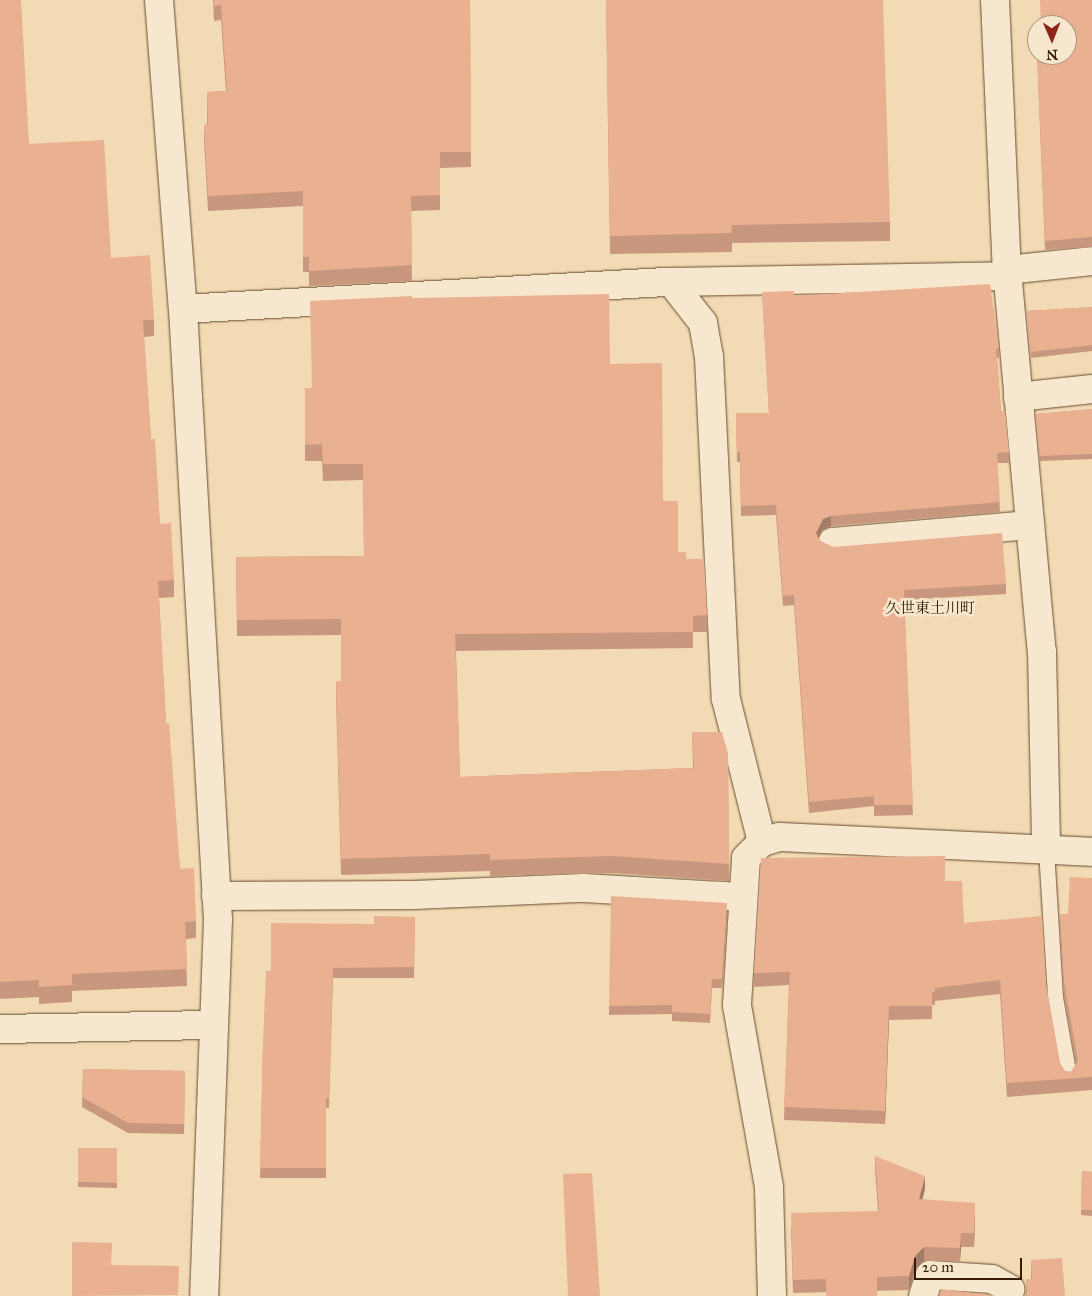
<!DOCTYPE html>
<html>
<head>
<meta charset="utf-8">
<style>
	body { margin:0 }
	#map { position:relative; width:1092px; height:1296px; overflow:hidden; background:#f2dab4; font-family:"IM FELL Great Primer","Noto Serif JP",serif }
	div>[style] { position:absolute }
	.roads { filter:drop-shadow(0 0 1px #644c2d) drop-shadow(0 0 1px #644c2d) }
	.lane>* { height:15px; margin:-7.5px; padding:0 7.5px; transform-origin:7.5px; border-radius:7.5px; background:#f7e7ce }
	.street>* { height:28px; margin:-14px; padding:0 14px; transform-origin:14px; border-radius:14px; background:#f7e7ce }
	.wall>* { inset:0; background:#c9977e }
	.shaded-wall>* { inset:0; background:#a47b66 }
	.building>* { inset:0; background:#eab092 }
	span { translate:-50% -50%; white-space:nowrap; text-align:center; line-height:1.15; -webkit-text-stroke:5px #f7e7ce; paint-order:stroke }
	.neighbourhood-label { font-size:15px; color:#351d00 }
	.north { position:absolute; left:1027px; top:15px; width:50px; height:50px; box-sizing:border-box; background:#f7e7ce; border:1px solid #a9967c; border-radius:50%; rotate:179deg; font-size:14px; font-weight:700; line-height:20px; text-align:center; color:#351d00 }
	.north::after { content:''; display:block; margin:auto; width:18px; height:22px; background:#8f2418; clip-path:polygon(50% 0,100% 100%,50% 72%,0 100%) }
	.scale { position:absolute; left:914px; top:1258px; width:108px; height:22px; box-sizing:border-box; border:2px solid #351d00; border-top:0; padding-left:6px; font-size:15px; line-height:18px; white-space:nowrap; color:#351d00; -webkit-text-stroke:4px #f7e7ce; paint-order:stroke }
</style>
</head>
<body>
<div id="map">
	<div class="roads">
		<div class="lane">
			<div style="left:1046px;top:849px;width:148px;rotate:86.5deg"></div>
			<div style="left:1055px;top:997px;width:80px;rotate:80deg"></div>
		</div>
		<div class="street">
			<div style="left:159px;top:0;width:310px;rotate:85.6deg"></div>
			<div style="left:183px;top:309px;width:611px;rotate:86.72deg"></div>
			<div style="left:218px;top:919px;width:377px;rotate:92.1deg"></div>
			<div style="left:995px;top:0;width:270px;rotate:87.5deg"></div>
			<div style="left:1007px;top:270px;width:383px;rotate:84.8deg"></div>
			<div style="left:1042px;top:651px;width:198px;rotate:88.8deg"></div>
			<div style="left:1007px;top:270px;width:85px;rotate:-6deg"></div>
			<div style="left:671px;top:282px;width:52px;rotate:52deg"></div>
			<div style="left:703px;top:323px;width:35px;rotate:80deg"></div>
			<div style="left:709px;top:357px;width:342px;rotate:87.2deg"></div>
			<div style="left:726px;top:699px;width:147px;rotate:75.9deg"></div>
			<div style="left:183px;top:309px;width:489px;rotate:-3.2deg"></div>
			<div style="left:671px;top:282px;width:337px;rotate:-1deg"></div>
			<div style="left:1018px;top:397px;width:74px;rotate:-6.2deg"></div>
			<div style="left:832px;top:542px;width:199px;rotate:-4.9deg"></div>
			<div style="left:216px;top:896px;width:198px;rotate:-0.3deg"></div>
			<div style="left:414px;top:895px;width:170px;rotate:-2.4deg"></div>
			<div style="left:584px;top:888px;width:158px;rotate:3.3deg"></div>
			<div style="left:0;top:1029px;width:214px;rotate:-1.1deg"></div>
			<div style="left:772px;top:1296px;width:109px;rotate:-91.6deg"></div>
			<div style="left:769px;top:1187px;width:185px;rotate:-100deg"></div>
			<div style="left:737px;top:1005px;width:147px;rotate:-86.5deg"></div>
			<div style="left:746px;top:858px;width:23px;rotate:-45deg"></div>
			<div style="left:762px;top:842px;width:18px;rotate:-16deg"></div>
			<div style="left:779px;top:837px;width:313px;rotate:2.7deg"></div>
			<div style="left:923px;top:1296px;width:22px;rotate:-72deg"></div>
			<div style="left:930px;top:1275px;width:62px;rotate:3.7deg"></div>
			<div style="left:992px;top:1279px;width:21px;rotate:29deg"></div>
			<div style="left:1010px;top:1289px;width:7px;rotate:98deg"></div>
		</div>
	</div>
	<div class="wall">
		<div style="clip-path:polygon(0 0,29px 144px,111px 258px,154px 320px,154px 336px,144px 337px,151px 439px,160px 524px,174px 580px,174px 597px,159px 598px,166px 723px,180px 869px,196px 921px,196px 938px,186px 939px,187px 986px,72px 991px,72px 1002px,39px 1004px,39px 997px,0 999px)"></div>
		<div style="clip-path:polygon(213px 0,470px 0,471px 167px,440px 168px,440px 210px,411px 211px,412px 281px,309px 286px,309px 272px,303px 272px,303px 206px,208px 211px,204px 140px,204px 125px,207px 124px,207px 92px,226px 91px,221px 20px,214px 21px)"></div>
		<div style="clip-path:polygon(606px 0,890px 222px,890px 241px,732px 243px,732px 252px,610px 254px)"></div>
		<div style="clip-path:polygon(1092px 0,1092px 247px,1045px 250px,1037px 55px,1067px 55px)"></div>
		<div style="clip-path:polygon(762px 292px,794px 296px,999px 348px,999px 358px,997px 358px,1001px 411px,1009px 452px,1009px 463px,997px 463px,1000px 512px,831px 526px,823px 530px,819px 538px,820px 541px,833px 547px,1006px 584px,1006px 594px,904px 600px,913px 815px,874px 816px,874px 806px,809px 813px,794px 605px,783px 606px,776px 515px,741px 516px,740px 462px,737px 462px,736px 413px,769px 413px)"></div>
		<div style="clip-path:polygon(412px 298px,610px 364px,663px 501px,678px 552px,686px 559px,707px 615px,707px 632px,693px 632px,693px 648px,456px 651px,460px 777px,693px 768px,692px 732px,728px 753px,729px 881px,611px 873px,490px 876px,490px 871px,341px 875px,336px 697px,336px 681px,341px 681px,341px 635px,237px 636px,236px 557px,364px 556px,363px 480px,323px 481px,322px 461px,305px 461px,305px 388px,311px 388px)"></div>
		<div style="clip-path:polygon(1092px 307px,1092px 351px,1031px 358px,1027px 311px)"></div>
		<div style="clip-path:polygon(1092px 409px,1092px 459px,1040px 461px,1036px 414px)"></div>
		<div style="clip-path:polygon(1092px 878px,1092px 1090px,1007px 1097px,1000px 994px,935px 1001px,935px 1005px,932px 1005px,932px 1019px,889px 1020px,885px 1124px,784px 1120px,789px 985px,754px 987px,754px 973px,945px 881px,964px 923px,1046px 985px,1060px 1064px,1065px 1071px,1071px 1072px,1076px 1064px,1064px 996px,1060px 928px,1060px 914px,1068px 914px)"></div>
		<div style="clip-path:polygon(727px 912px,722px 988px,712px 988px,710px 1023px,672px 1021px,672px 1014px,609px 1015px,609px 1006px)"></div>
		<div style="clip-path:polygon(415px 917px,414px 978px,333px 978px,329px 1108px,326px 1108px,326px 1178px,260px 1178px,263px 1044px,271px 971px)"></div>
		<div style="clip-path:polygon(83px 1069px,185px 1071px,184px 1134px,128px 1133px,82px 1107px)"></div>
		<div style="clip-path:polygon(78px 1148px,117px 1148px,117px 1188px,78px 1187px)"></div>
		<div style="clip-path:polygon(875px 1156px,925px 1189px,922px 1199px,975px 1216px,974px 1247px,961px 1247px,960px 1261px,924px 1261px,915px 1270px,909px 1290px,793px 1293px,791px 1227px,878px 1211px,875px 1169px)"></div>
		<div style="clip-path:polygon(1082px 1171px,1092px 1172px,1092px 1216px,1081px 1215px)"></div>
		<div style="clip-path:polygon(1031px 1260px,1065px 1296px,1026px 1296px,1026px 1279px,1031px 1279px)"></div>
	</div>
	<div class="shaded-wall">
		<div style="clip-path:polygon(831px 516px,831px 526px,823px 530px,816px 543px,816px 533px,823px 519px)"></div>
		<div style="clip-path:polygon(727px 903px,727px 912px,722px 988px,722px 979px)"></div>
		<div style="clip-path:polygon(889px 1006px,889px 1020px,885px 1124px,885px 1111px)"></div>
		<div style="clip-path:polygon(925px 1176px,925px 1189px,919px 1213px,919px 1199px)"></div>
		<div style="clip-path:polygon(975px 1203px,975px 1216px,974px 1247px,974px 1233px)"></div>
		<div style="clip-path:polygon(961px 1233px,961px 1247px,960px 1261px,960px 1248px)"></div>
		<div style="clip-path:polygon(924px 1247px,924px 1261px,915px 1270px,909px 1290px,909px 1276px,915px 1256px)"></div>
	</div>
	<div class="building">
		<div style="clip-path:polygon(0 0,21px 0,29px 144px,104px 140px,111px 258px,150px 255px,154px 320px,143px 320px,151px 439px,155px 439px,160px 524px,171px 523px,174px 580px,158px 581px,166px 723px,169px 723px,180px 869px,194px 868px,196px 921px,185px 922px,187px 969px,72px 974px,72px 985px,39px 987px,39px 980px,0 982px)"></div>
		<div style="clip-path:polygon(214px 0,470px 0,471px 152px,440px 152px,440px 195px,411px 196px,412px 265px,309px 271px,309px 257px,303px 257px,303px 191px,208px 196px,204px 125px,208px 124px,207px 92px,227px 91px,221px 5px,214px 6px)"></div>
		<div style="clip-path:polygon(606px 0,883px 0,890px 222px,731px 225px,732px 233px,610px 236px)"></div>
		<div style="clip-path:polygon(1040px 0,1092px 0,1092px 237px,1045px 241px,1037px 55px,1067px 55px,1067px 25px,1041px 25px)"></div>
		<div style="clip-path:polygon(990px 284px,999px 348px,996px 348px,1001px 411px,1005px 411px,1009px 452px,997px 453px,1000px 502px,831px 516px,823px 519px,816px 533px,820px 541px,833px 547px,1002px 533px,1006px 584px,904px 590px,913px 805px,874px 805px,874px 796px,809px 802px,794px 595px,783px 596px,776px 505px,741px 506px,740px 452px,737px 452px,736px 413px,769px 413px,762px 292px,794px 291px,794px 296px)"></div>
		<div style="clip-path:polygon(609px 294px,610px 364px,662px 363px,663px 501px,678px 501px,678px 552px,686px 552px,686px 559px,704px 559px,707px 615px,693px 616px,693px 632px,455px 634px,460px 777px,694px 768px,692px 732px,722px 732px,728px 753px,729px 864px,611px 856px,490px 860px,490px 854px,341px 859px,336px 681px,341px 681px,341px 619px,237px 620px,236px 557px,364px 556px,363px 464px,323px 464px,322px 444px,305px 445px,305px 388px,312px 388px,310px 301px,412px 296px,412px 298px)"></div>
		<div style="clip-path:polygon(1092px 307px,1092px 345px,1031px 352px,1027px 311px)"></div>
		<div style="clip-path:polygon(1092px 409px,1092px 454px,1040px 456px,1036px 414px)"></div>
		<div style="clip-path:polygon(945px 856px,945px 881px,962px 881px,964px 923px,1042px 916px,1046px 985px,1060px 1064px,1065px 1071px,1071px 1072px,1078px 1061px,1064px 982px,1060px 914px,1068px 914px,1070px 877px,1092px 878px,1092px 1077px,1007px 1083px,1000px 980px,935px 988px,935px 992px,932px 992px,932px 1006px,889px 1006px,885px 1111px,784px 1107px,790px 972px,754px 973px,761px 858px)"></div>
		<div style="clip-path:polygon(611px 896px,727px 903px,722px 979px,712px 979px,710px 1014px,672px 1012px,672px 1005px,609px 1006px)"></div>
		<div style="clip-path:polygon(374px 916px,415px 917px,414px 967px,333px 968px,329px 1098px,326px 1098px,326px 1168px,260px 1168px,263px 1044px,266px 971px,271px 971px,271px 923px,374px 924px)"></div>
		<div style="clip-path:polygon(83px 1069px,185px 1071px,184px 1124px,128px 1123px,82px 1097px)"></div>
		<div style="clip-path:polygon(78px 1148px,117px 1148px,117px 1183px,78px 1182px)"></div>
		<div style="clip-path:polygon(875px 1156px,925px 1176px,919px 1199px,975px 1203px,974px 1233px,961px 1233px,960px 1248px,924px 1247px,915px 1256px,909px 1276px,877px 1277px,877px 1296px,826px 1296px,826px 1279px,793px 1280px,791px 1213px,879px 1211px)"></div>
		<div style="clip-path:polygon(1082px 1171px,1092px 1172px,1092px 1210px,1081px 1210px)"></div>
		<div style="clip-path:polygon(592px 1173px,600px 1296px,568px 1296px,563px 1174px)"></div>
		<div style="clip-path:polygon(72px 1242px,112px 1243px,111px 1265px,179px 1266px,178px 1295px,72px 1296px)"></div>
		<div style="clip-path:polygon(1062px 1258px,1065px 1296px,1027px 1296px,1026px 1279px,1032px 1279px,1031px 1260px)"></div>
		<div style="clip-path:polygon(941px 1289px,996px 1296px,940px 1296px)"></div>
	</div>
	<div class="neighbourhood-label">
		<span style="left:930px;top:609px">久世東土川町</span>
	</div>
	<div class="north">N</div>
	<div class="scale">20 m</div>
</div>
</body>
</html>
